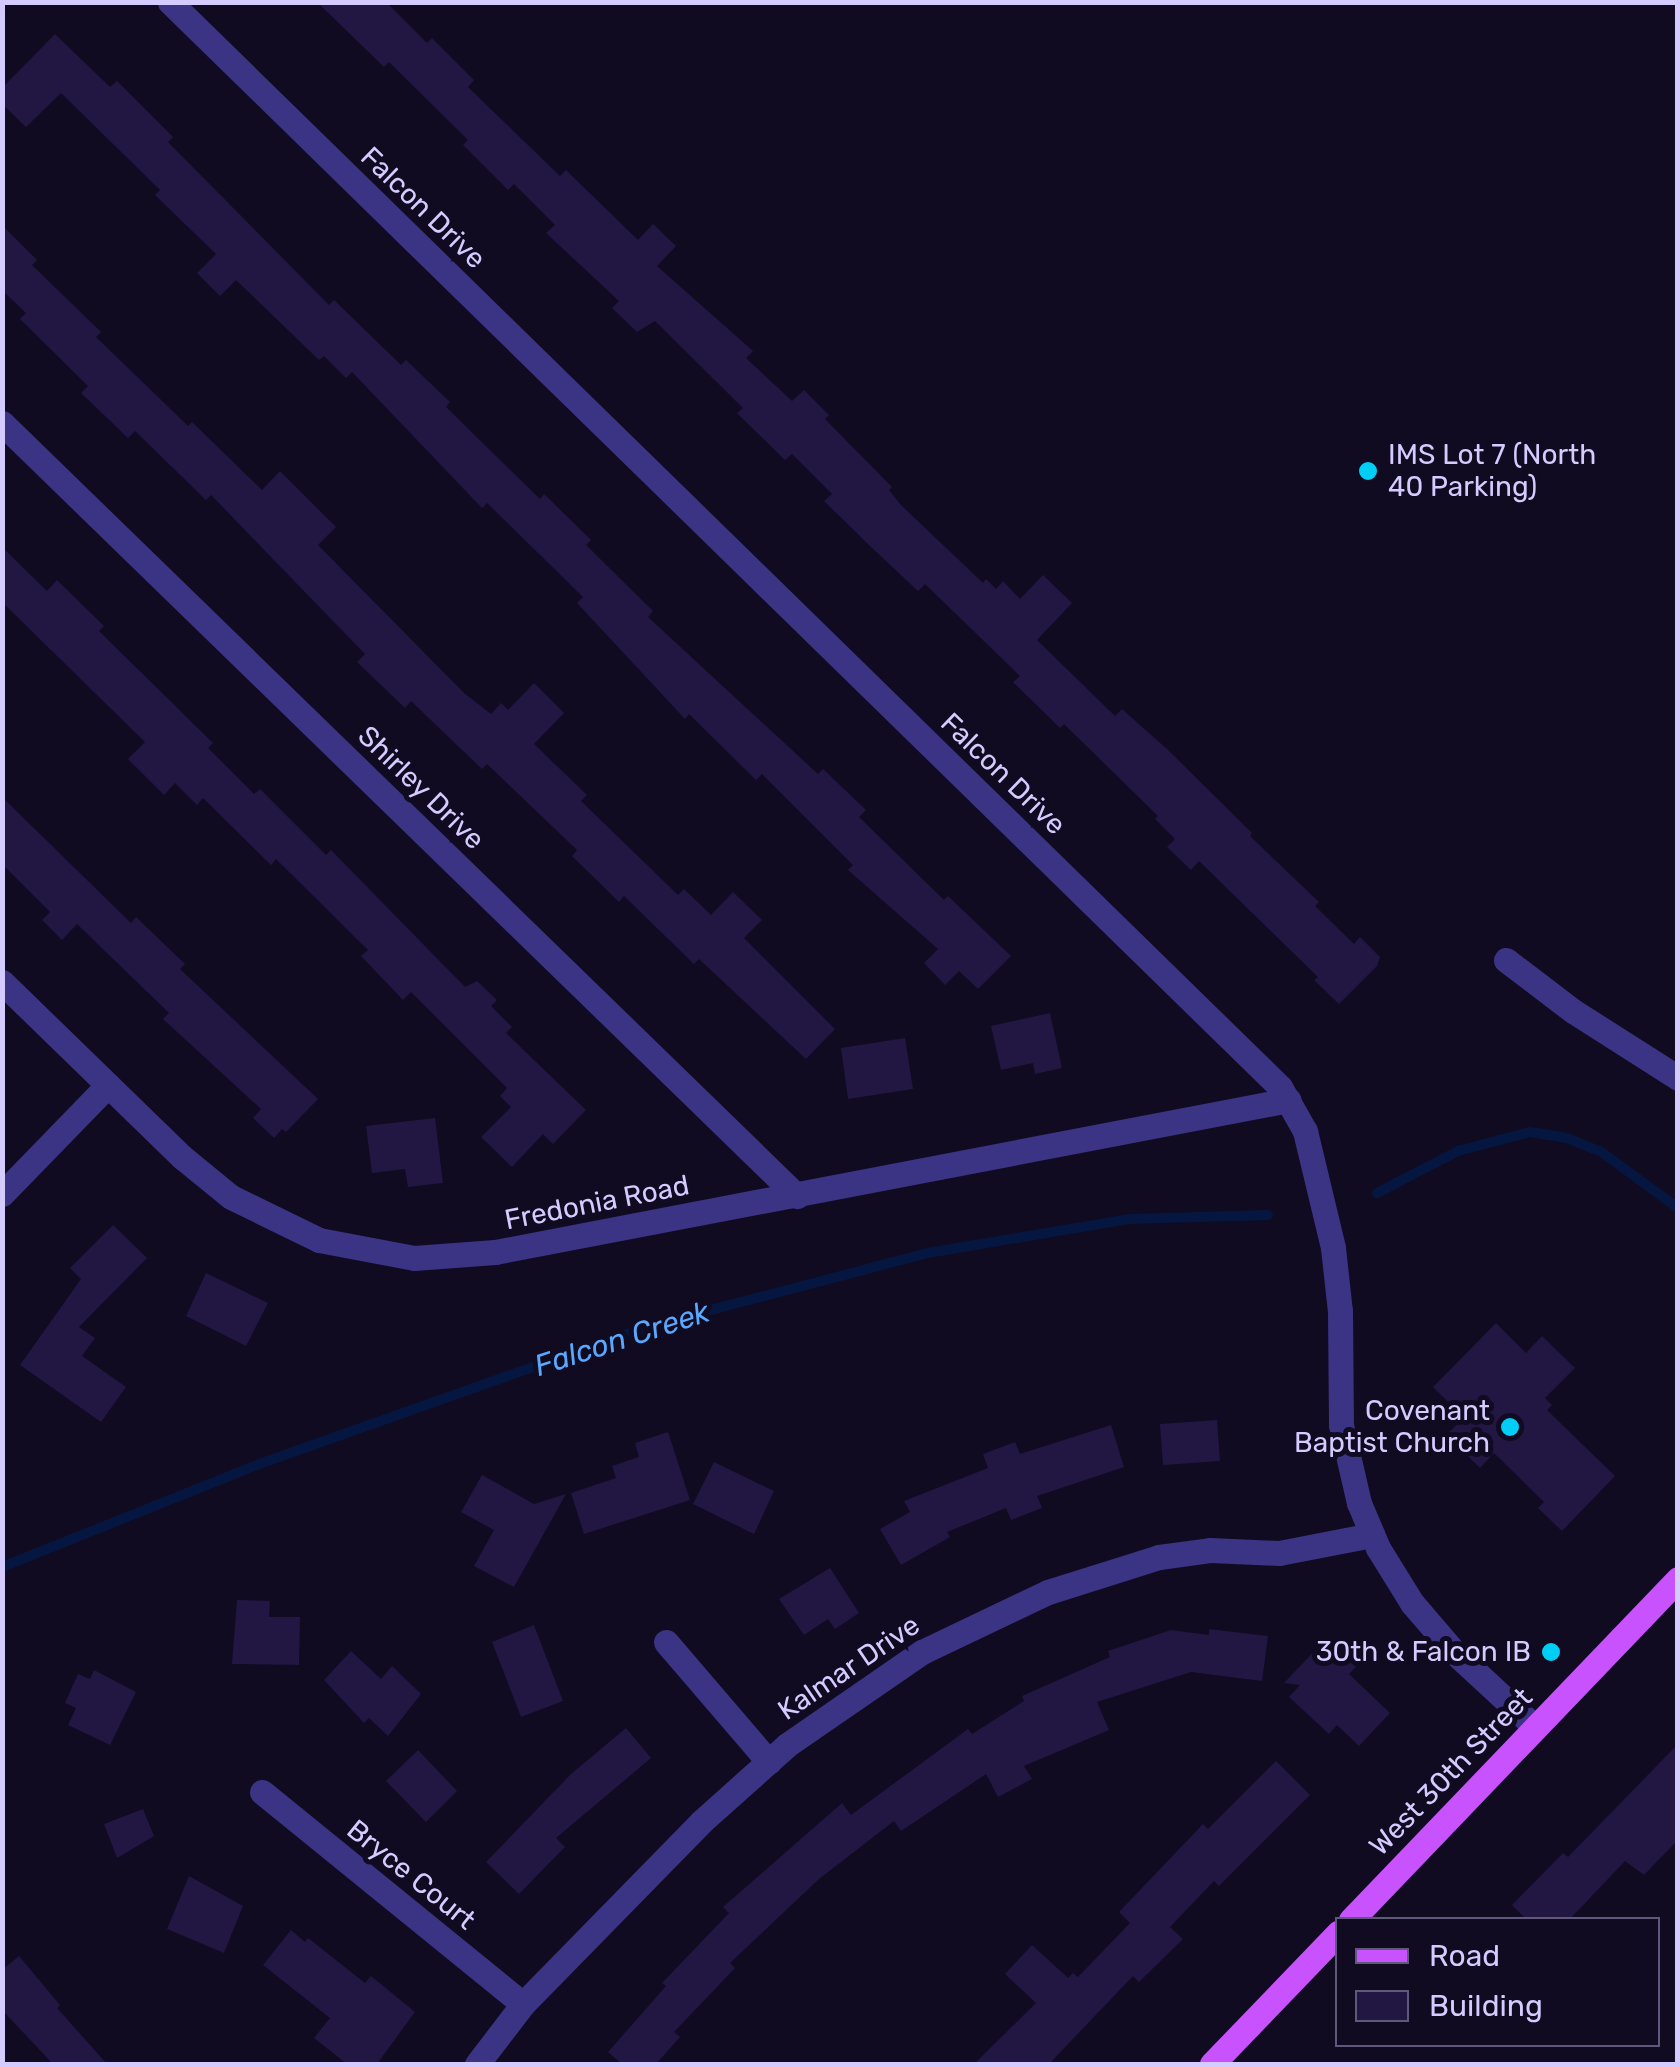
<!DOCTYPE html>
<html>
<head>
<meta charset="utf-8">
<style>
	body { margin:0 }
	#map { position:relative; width:1680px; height:2067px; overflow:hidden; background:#100b21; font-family:Rubik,sans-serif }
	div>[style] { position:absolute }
	.stream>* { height:10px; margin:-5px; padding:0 5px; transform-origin:5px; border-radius:5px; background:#051740 }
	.building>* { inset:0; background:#221643 }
	.minor>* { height:25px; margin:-12.5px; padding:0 12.5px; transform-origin:12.5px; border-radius:12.5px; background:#3b3384 }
	.major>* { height:25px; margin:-12.5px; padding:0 12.5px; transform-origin:12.5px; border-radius:12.5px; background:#c952ff }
	.dots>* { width:28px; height:28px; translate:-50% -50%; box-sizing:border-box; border:5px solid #100b21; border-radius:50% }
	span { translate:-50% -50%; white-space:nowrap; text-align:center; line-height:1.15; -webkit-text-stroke:10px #100b21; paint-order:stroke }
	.street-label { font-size:28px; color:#d4cbff }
	.poi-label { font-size:28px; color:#d4cbff }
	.left { translate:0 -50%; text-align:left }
	.right { translate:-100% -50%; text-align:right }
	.water-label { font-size:30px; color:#59a8ff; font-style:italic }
	.frame { position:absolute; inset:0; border:5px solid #d4cbff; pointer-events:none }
	.legend { position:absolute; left:1335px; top:1917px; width:325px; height:130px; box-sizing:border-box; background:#100b21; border:2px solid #5e587a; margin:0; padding:12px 18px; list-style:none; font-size:30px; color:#d4cbff }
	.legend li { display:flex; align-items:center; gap:20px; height:50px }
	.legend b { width:50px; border:2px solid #5e587a }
</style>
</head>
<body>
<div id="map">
	<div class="stream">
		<div style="left:1377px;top:1193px;width:91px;rotate:-27.4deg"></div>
		<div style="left:1458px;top:1151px;width:74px;rotate:-14.8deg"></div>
		<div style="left:1530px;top:1132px;width:37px;rotate:9deg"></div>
		<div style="left:1567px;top:1138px;width:35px;rotate:22deg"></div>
		<div style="left:1600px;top:1151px;width:97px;rotate:36.2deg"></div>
		<div style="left:2px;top:1567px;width:280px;rotate:-21.8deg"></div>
		<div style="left:262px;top:1463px;width:407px;rotate:-19.5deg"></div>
		<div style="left:646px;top:1327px;width:292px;rotate:-14.7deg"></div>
		<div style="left:928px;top:1253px;width:205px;rotate:-9.6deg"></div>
		<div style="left:1130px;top:1219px;width:138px;rotate:-1.7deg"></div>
	</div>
	<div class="building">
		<div style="clip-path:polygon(317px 2px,386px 2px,427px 43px,432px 38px,474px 80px,468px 87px,560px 176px,566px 170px,638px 240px,653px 224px,676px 246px,657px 266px,753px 351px,746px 358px,792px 401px,804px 390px,829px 415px,825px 419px,892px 487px,889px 490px,901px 505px,983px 583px,986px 579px,996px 589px,1003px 581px,1020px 599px,1043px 575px,1072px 603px,1037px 640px,1115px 716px,1122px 709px,1168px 750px,1252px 833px,1250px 836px,1319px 902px,1315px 906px,1354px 944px,1360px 937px,1380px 957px,1377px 966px,1339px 1004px,1314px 980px,1318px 977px,1199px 861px,1191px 870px,1167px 847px,1175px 839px,1155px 819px,1158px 816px,1064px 724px,1060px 728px,1013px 682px,1020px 676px,925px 584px,918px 591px,870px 546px,824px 501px,832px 494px,792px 454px,785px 460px,737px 413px,743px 408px,655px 321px,637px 332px,612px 308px,619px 301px,546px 233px,555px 225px,514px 184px,508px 190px,463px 145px,468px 140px,389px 62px,384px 67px)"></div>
		<div style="clip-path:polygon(55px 34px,110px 87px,117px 81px,173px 137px,168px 142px,329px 305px,334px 300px,401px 365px,406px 360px,450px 402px,446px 407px,540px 499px,544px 494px,591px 540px,586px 545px,653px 611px,648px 617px,818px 774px,823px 769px,866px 810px,859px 817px,944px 900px,948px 896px,1011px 956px,978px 989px,959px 971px,945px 985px,924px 963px,938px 949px,848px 870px,853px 865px,762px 774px,756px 780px,689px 714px,685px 719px,577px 603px,583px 597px,487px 503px,482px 508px,352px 372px,346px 378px,324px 356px,319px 360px,236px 280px,220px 296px,197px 273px,216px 254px,155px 195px,160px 190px,61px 93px,26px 127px,2px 104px,2px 88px)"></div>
		<div style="clip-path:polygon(2px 225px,37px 260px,32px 265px,101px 332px,96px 337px,188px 426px,192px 422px,262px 490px,280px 471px,336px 527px,318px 545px,464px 693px,491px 714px,501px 703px,508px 710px,534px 683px,564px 713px,534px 744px,587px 795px,581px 801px,678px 895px,684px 889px,711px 915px,733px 892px,762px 920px,744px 938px,835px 1029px,806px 1059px,699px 959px,694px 964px,624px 896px,619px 902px,572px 856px,577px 850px,487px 764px,482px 769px,411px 701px,405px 708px,357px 662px,365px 654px,211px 495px,206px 500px,135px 431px,128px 438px,81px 393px,88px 386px,20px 319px,26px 313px,5px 293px,2px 296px)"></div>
		<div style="clip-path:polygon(2px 547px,47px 591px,57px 580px,104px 626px,99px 631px,213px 743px,208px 748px,254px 794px,260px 789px,326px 855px,331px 850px,465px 987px,477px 981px,497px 1000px,491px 1006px,512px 1027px,506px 1033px,586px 1110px,553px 1144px,543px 1134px,512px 1167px,481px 1137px,511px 1107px,500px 1096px,507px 1088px,411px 992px,403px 1000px,361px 956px,368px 950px,276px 859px,271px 865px,203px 798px,197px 805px,175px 783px,164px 795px,128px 759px,145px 742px,2px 602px)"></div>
		<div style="clip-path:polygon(2px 797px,131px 923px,136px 917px,185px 964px,180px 969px,318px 1099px,286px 1132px,282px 1129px,274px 1138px,253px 1118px,261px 1109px,163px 1019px,169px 1013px,77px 924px,62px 940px,42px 920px,50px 912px,2px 864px)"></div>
		<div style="clip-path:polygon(1050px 1013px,1062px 1068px,1035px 1074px,1033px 1063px,1001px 1070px,991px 1026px)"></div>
		<div style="clip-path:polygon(905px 1038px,913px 1089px,848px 1099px,841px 1048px)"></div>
		<div style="clip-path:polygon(435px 1118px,443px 1183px,408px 1187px,405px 1169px,372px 1173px,366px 1126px)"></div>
		<div style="clip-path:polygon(113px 1225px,147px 1258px,79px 1327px,95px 1338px,82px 1356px,126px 1387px,101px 1422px,20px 1365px,81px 1279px,70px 1268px)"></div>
		<div style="clip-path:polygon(206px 1273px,268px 1303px,246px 1346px,186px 1316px)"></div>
		<div style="clip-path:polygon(1496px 1323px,1526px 1353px,1542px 1336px,1575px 1368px,1545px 1398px,1552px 1405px,1547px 1410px,1615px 1476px,1562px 1531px,1538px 1508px,1544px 1502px,1494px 1453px,1480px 1468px,1446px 1435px,1464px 1418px,1433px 1387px)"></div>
		<div style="clip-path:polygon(1217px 1420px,1220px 1461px,1163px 1465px,1160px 1424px)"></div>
		<div style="clip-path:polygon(1111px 1425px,1124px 1467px,1037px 1496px,1042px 1508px,1011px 1520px,1006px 1508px,947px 1532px,950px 1537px,901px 1565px,880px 1529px,910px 1512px,904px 1501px,988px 1468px,983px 1454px,1015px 1442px,1020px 1454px)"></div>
		<div style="clip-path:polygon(668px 1432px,690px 1500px,584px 1534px,571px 1493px,616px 1478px,612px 1466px,639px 1457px,635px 1443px)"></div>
		<div style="clip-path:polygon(714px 1462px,774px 1491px,754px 1534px,693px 1504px)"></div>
		<div style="clip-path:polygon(482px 1475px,534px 1504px,566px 1494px,514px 1587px,474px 1566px,494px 1530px,461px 1512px)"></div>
		<div style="clip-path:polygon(830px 1568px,859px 1613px,835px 1629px,828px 1619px,804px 1635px,779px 1599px)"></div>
		<div style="clip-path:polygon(237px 1600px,270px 1601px,269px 1617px,300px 1617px,299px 1665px,232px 1664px)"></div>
		<div style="clip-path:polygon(534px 1625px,563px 1701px,521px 1717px,492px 1642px)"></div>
		<div style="clip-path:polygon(1209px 1629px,1268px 1636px,1262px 1681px,1191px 1672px,1097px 1702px,1109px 1730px,1024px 1766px,1032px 1779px,998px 1797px,986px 1774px,901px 1831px,894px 1821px,819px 1879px,730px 1963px,735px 1968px,674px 2032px,680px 2037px,656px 2064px,622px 2064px,608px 2052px,666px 1986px,662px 1983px,729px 1913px,723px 1907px,842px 1803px,851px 1815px,968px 1729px,972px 1734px,1024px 1701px,1022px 1696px,1110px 1657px,1108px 1651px,1171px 1630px,1209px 1635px)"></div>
		<div style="clip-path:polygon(1326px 1639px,1356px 1667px,1349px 1674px,1390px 1713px,1359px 1746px,1337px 1725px,1329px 1734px,1289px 1697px,1300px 1685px,1284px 1683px)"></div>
		<div style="clip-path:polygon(351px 1651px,381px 1679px,392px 1666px,421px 1694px,388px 1736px,369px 1718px,364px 1723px,324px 1680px)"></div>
		<div style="clip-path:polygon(94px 1670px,136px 1692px,110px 1745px,68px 1725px,76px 1708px,65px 1703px,78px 1674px,90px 1679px)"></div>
		<div style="clip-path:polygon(626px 1728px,651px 1758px,556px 1838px,565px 1847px,519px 1894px,486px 1862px,571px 1774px)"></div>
		<div style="clip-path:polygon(1678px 1744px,1678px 1840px,1644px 1875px,1625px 1861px,1569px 1920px,1527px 1920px,1512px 1905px,1563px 1853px,1568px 1857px)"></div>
		<div style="clip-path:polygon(418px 1750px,457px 1791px,426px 1822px,386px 1781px)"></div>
		<div style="clip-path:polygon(1276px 1761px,1310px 1795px,1219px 1886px,1214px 1881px,1170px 1927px,1183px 1939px,1139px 1982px,1133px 1976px,1049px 2064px,974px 2064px,1036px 2003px,1005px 1974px,1032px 1945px,1068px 1978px,1073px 1973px,1078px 1977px,1130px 1923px,1119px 1912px,1203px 1824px,1208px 1829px)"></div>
		<div style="clip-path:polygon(143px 1809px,154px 1836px,117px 1858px,104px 1824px)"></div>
		<div style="clip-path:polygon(189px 1876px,243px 1906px,224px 1953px,167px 1929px)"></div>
		<div style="clip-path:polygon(291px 1930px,305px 1942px,308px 1938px,365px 1983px,371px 1976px,415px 2012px,377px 2064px,347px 2064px,314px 2038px,330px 2018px,263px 1965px)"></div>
		<div style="clip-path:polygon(19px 1956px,60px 2005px,57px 2008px,107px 2064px,53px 2064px,2px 2010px,2px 1970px)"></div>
	</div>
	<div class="minor">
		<div style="left:170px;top:2px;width:1552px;rotate:44.35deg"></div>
		<div style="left:1280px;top:1087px;width:51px;rotate:60.4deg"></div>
		<div style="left:1305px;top:1131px;width:120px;rotate:76.5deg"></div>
		<div style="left:1333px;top:1248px;width:63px;rotate:83.7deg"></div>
		<div style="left:1340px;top:1311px;width:114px;rotate:89.5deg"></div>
		<div style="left:1341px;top:1425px;width:80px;rotate:77deg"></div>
		<div style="left:1359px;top:1503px;width:49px;rotate:67.1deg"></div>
		<div style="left:1378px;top:1548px;width:65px;rotate:58.3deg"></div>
		<div style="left:1412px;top:1603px;width:66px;rotate:49.3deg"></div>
		<div style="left:1455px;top:1653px;width:109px;rotate:42.8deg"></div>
		<div style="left:2px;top:423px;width:1109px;rotate:44.2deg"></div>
		<div style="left:1506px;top:960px;width:84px;rotate:37.3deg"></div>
		<div style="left:1573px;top:1011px;width:125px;rotate:32.5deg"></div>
		<div style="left:2px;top:982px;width:251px;rotate:44.2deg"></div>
		<div style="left:182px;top:1157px;width:63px;rotate:39.2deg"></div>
		<div style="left:231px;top:1197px;width:98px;rotate:26deg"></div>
		<div style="left:319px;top:1240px;width:97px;rotate:10.7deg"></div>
		<div style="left:414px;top:1258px;width:81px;rotate:-4.2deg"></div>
		<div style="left:495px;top:1252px;width:808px;rotate:-10.84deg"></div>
		<div style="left:2px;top:1194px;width:152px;rotate:-45.8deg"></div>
		<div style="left:666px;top:1642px;width:158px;rotate:49.4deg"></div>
		<div style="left:262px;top:1792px;width:336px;rotate:39.1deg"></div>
		<div style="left:477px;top:2064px;width:76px;rotate:-52.5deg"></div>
		<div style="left:523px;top:2004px;width:255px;rotate:-45.6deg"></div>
		<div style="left:701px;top:1822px;width:115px;rotate:-41.8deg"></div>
		<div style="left:787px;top:1745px;width:164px;rotate:-34.6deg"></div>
		<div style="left:922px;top:1652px;width:140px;rotate:-25.5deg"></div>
		<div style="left:1048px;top:1592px;width:116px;rotate:-17.5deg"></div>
		<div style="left:1159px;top:1557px;width:51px;rotate:-7.8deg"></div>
		<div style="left:1210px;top:1550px;width:69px;rotate:2.5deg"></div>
		<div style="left:1279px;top:1553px;width:95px;rotate:-11deg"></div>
	</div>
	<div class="major">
		<div style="left:1351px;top:1920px;width:472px;rotate:-46.2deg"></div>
		<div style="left:1212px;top:2064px;width:182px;rotate:-46.1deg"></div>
	</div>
	<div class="dots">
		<div style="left:1368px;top:471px;background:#00cef6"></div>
		<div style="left:1510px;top:1427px;background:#00cef6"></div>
		<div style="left:1551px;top:1652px;background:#00cef6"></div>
	</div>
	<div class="street-label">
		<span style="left:423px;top:208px;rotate:44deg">Falcon Drive</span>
		<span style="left:1003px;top:774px;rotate:44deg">Falcon Drive</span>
		<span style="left:421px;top:788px;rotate:44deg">Shirley Drive</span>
		<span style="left:597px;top:1203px;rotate:-11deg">Fredonia Road</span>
		<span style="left:849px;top:1668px;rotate:-34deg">Kalmar Drive</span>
		<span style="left:1451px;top:1772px;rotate:-46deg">West 30th Street</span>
		<span style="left:411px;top:1875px;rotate:39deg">Bryce Court</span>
	</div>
	<div class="poi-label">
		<span class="left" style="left:1388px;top:471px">IMS Lot 7 (North<br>40 Parking)</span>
		<span class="right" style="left:1490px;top:1427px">Covenant<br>Baptist Church</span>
		<span class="right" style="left:1531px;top:1652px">30th &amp; Falcon IB</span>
	</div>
	<div class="water-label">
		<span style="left:622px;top:1339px;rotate:-18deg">Falcon Creek</span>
	</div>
	<div class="frame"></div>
	<ul class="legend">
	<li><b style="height:12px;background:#c952ff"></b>Road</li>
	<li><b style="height:28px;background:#221643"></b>Building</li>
	</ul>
</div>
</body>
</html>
